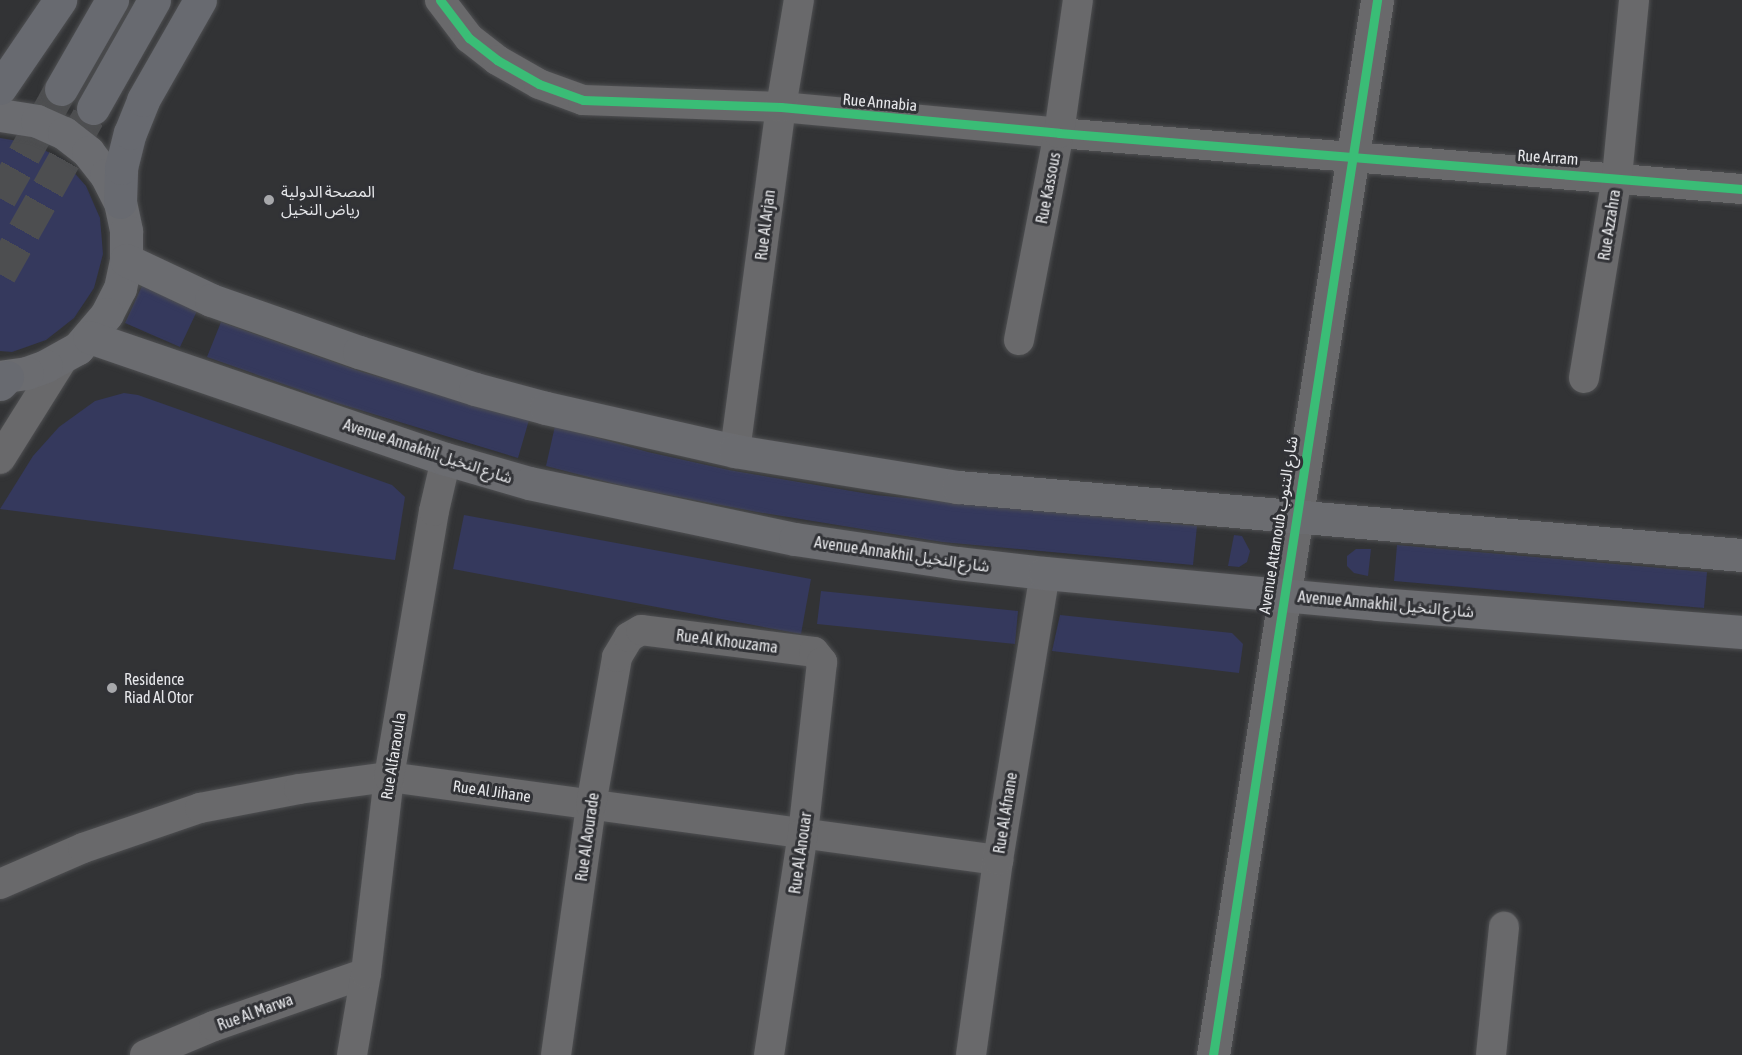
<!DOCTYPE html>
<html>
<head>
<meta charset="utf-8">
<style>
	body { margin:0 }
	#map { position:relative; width:1742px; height:1055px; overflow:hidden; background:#323335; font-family:"Asap Condensed","Noto Sans Arabic",sans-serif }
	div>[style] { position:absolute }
	.green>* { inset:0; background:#35395d }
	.highway-tunnel>* { height:33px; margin-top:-16.5px; transform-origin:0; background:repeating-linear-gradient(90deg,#4d4e50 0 33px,transparent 0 49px) }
	.roads { filter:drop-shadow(0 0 2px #4f5052) drop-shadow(0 0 2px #4f5052) }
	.street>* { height:30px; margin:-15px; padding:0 15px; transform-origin:15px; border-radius:15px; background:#69696b }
	.secondary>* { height:33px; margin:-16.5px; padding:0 16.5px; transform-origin:16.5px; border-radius:16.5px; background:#69696b }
	.primary>* { height:33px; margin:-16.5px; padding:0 16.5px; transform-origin:16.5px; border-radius:16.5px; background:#6b6c70 }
	.highway>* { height:33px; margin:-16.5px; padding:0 16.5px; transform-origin:16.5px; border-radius:16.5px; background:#686a70 }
	.cycleway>* { height:9px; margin:-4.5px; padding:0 4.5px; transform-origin:4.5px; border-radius:4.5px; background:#3abd76 }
	.dots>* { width:16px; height:16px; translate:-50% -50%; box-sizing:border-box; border:3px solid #313236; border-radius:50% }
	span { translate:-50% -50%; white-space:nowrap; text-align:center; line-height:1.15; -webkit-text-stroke:6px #313236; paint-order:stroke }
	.street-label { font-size:16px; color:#e6e7ea }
	.poi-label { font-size:16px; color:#e6e7ea }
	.left { translate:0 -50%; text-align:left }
</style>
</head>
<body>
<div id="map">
	<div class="green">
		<div style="clip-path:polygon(0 138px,30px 143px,62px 159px,86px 186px,100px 218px,103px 254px,94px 288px,74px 318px,46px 340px,12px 352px,0 351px)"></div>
		<div style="clip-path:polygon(142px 286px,197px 311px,180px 347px,125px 323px)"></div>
		<div style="clip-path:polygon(221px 322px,362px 372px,529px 420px,518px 458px,337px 403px,207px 357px)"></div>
		<div style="clip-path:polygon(124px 393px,138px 395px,392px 485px,405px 497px,395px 560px,0 509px,33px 456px,59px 427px,95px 401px)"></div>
		<div style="clip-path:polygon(555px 426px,648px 452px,729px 470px,875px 495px,1197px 526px,1193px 565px,942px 542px,757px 512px,627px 487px,546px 466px)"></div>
		<div style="clip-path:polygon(464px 515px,811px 579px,801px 634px,453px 569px)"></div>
		<div style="clip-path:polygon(1234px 535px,1242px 536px,1250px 551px,1247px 562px,1239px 567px,1228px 566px)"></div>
		<div style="clip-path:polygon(1397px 545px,1707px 572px,1704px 608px,1394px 581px)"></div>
		<div style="clip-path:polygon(1356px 549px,1371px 549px,1368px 576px,1354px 573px,1347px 566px,1347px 556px)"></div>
		<div style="clip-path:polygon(821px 591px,1018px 611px,1015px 644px,817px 624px)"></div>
		<div style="clip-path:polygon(1060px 615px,1232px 633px,1243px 644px,1239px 673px,1052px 651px)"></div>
	</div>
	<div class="highway-tunnel">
		<div style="left:0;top:198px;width:125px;rotate:-60.8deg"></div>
		<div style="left:0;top:274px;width:190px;rotate:-60.7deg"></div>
	</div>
	<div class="roads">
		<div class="street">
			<div style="left:440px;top:0;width:48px;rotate:52.7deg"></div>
			<div style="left:469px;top:38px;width:36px;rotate:38deg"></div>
			<div style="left:497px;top:60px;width:48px;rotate:29.7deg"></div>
			<div style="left:539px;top:84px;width:47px;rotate:20deg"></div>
			<div style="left:583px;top:100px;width:198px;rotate:2deg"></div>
			<div style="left:781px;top:107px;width:279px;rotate:5.3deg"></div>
			<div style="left:1059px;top:133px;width:685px;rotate:4.69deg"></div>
			<div style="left:1019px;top:340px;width:211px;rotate:-79.1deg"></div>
			<div style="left:1059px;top:133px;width:134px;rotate:-81.9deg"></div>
			<div style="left:1584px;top:378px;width:204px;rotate:-80.7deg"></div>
			<div style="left:1617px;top:177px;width:178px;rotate:-84.5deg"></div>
			<div style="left:735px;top:451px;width:347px;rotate:-82.4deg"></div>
			<div style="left:781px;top:107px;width:109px;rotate:-80.5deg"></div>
			<div style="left:0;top:459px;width:120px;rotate:-57.9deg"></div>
			<div style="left:0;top:884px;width:90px;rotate:-23.4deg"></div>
			<div style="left:83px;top:848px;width:124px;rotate:-18.9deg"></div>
			<div style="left:200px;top:808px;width:101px;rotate:-10.9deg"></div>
			<div style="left:299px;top:789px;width:91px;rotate:-7.6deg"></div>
			<div style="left:389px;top:777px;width:615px;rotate:7.76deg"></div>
			<div style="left:145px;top:1055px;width:75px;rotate:-22.8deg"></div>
			<div style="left:214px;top:1026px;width:161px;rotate:-19.2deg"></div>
			<div style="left:352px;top:1055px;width:83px;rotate:-80.3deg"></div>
			<div style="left:366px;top:973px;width:197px;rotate:-83.3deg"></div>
			<div style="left:389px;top:777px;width:270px;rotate:-80.4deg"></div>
			<div style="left:434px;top:511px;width:53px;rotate:-77deg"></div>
			<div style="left:556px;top:1055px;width:252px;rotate:-82deg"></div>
			<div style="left:591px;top:805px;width:150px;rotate:-80deg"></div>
			<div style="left:617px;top:657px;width:23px;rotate:-59deg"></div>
			<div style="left:629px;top:637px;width:14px;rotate:-30deg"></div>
			<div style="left:641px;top:630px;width:174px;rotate:7.2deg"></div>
			<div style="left:814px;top:652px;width:13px;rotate:51deg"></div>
			<div style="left:822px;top:662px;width:172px;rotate:96.3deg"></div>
			<div style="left:803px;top:833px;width:225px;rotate:98.7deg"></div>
			<div style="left:971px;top:1055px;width:197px;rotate:-82.1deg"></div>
			<div style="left:998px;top:860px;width:291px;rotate:-80.7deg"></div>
			<div style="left:1491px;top:1055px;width:129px;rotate:-84.2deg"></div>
		</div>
		<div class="secondary">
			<div style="left:1213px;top:1055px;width:1068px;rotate:-81.16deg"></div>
		</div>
		<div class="primary">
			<div style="left:0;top:115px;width:37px;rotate:9deg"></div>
			<div style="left:37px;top:121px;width:30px;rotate:24deg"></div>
			<div style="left:64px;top:133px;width:31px;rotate:38deg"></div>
			<div style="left:88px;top:152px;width:29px;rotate:52deg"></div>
			<div style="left:106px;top:175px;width:30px;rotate:63deg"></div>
			<div style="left:120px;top:202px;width:30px;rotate:78deg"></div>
			<div style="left:126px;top:231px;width:29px;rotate:90deg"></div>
			<div style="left:126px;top:260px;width:29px;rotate:102deg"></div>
			<div style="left:120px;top:288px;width:29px;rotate:117deg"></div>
			<div style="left:107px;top:314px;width:45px;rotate:130.5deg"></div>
			<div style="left:78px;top:348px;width:37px;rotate:151deg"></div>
			<div style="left:46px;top:366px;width:20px;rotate:160deg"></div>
			<div style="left:27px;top:373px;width:27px;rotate:172deg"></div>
			<div style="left:126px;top:260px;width:94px;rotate:25.2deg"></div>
			<div style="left:211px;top:300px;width:157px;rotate:19.4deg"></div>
			<div style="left:359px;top:352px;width:122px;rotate:17.7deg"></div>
			<div style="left:475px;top:389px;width:73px;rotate:15deg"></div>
			<div style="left:546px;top:408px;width:194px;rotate:12.8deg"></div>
			<div style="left:735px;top:451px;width:226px;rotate:9.2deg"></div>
			<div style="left:958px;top:487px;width:787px;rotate:4.96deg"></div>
			<div style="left:89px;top:337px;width:377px;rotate:18.9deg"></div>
			<div style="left:446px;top:459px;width:86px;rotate:16.1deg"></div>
			<div style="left:529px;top:483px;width:272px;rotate:11.9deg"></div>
			<div style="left:795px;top:539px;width:164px;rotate:8.4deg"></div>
			<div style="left:957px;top:563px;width:89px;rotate:6.5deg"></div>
			<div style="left:1045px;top:573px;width:334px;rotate:5.3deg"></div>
			<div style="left:1378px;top:604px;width:365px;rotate:4.4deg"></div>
		</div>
		<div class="highway">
			<div style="left:0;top:88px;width:107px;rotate:-55.7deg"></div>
			<div style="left:61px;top:89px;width:103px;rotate:-60.2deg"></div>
			<div style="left:93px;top:108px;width:124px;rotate:-60.5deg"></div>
			<div style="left:120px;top:202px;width:34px;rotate:-88deg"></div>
			<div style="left:121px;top:168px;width:36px;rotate:-76deg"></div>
			<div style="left:130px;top:133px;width:35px;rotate:-68deg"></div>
			<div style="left:143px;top:100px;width:115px;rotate:-60.3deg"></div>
			<div style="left:0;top:384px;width:10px;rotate:-45deg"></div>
		</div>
	</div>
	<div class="cycleway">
		<div style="left:440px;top:0;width:48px;rotate:52.7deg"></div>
		<div style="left:469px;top:38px;width:36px;rotate:38deg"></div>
		<div style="left:497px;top:60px;width:48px;rotate:29.7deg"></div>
		<div style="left:539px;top:84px;width:47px;rotate:20deg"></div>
		<div style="left:583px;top:100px;width:198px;rotate:2deg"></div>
		<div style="left:781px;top:107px;width:279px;rotate:5.3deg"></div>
		<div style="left:1059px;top:133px;width:685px;rotate:4.69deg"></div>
		<div style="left:1213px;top:1055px;width:1068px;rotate:-81.16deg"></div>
	</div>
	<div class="dots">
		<div style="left:269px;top:200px;background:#a7a8ab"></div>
		<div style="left:112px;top:688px;background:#a7a8ab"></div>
	</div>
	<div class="street-label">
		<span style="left:880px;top:102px;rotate:5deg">Rue Annabia</span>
		<span style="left:1548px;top:157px;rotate:4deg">Rue Arram</span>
		<span style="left:1048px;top:188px;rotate:-79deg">Rue Kassous</span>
		<span style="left:765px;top:225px;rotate:-83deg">Rue Al Arjan</span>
		<span style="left:1609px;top:225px;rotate:-81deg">Rue Azzahra</span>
		<span style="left:428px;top:451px;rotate:18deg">Avenue Annakhil شارع النخيل</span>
		<span style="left:1278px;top:525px;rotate:-81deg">Avenue Attanoub شارع التنوب</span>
		<span style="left:902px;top:554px;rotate:8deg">Avenue Annakhil شارع النخيل</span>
		<span style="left:1386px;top:604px;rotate:5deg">Avenue Annakhil شارع النخيل</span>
		<span style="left:727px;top:641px;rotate:7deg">Rue Al Khouzama</span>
		<span style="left:393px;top:756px;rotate:-81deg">Rue Alfaraoula</span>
		<span style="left:492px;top:791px;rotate:8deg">Rue Al Jihane</span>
		<span style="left:1005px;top:813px;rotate:-81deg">Rue Al Afnane</span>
		<span style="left:587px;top:837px;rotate:-82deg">Rue Al Aourade</span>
		<span style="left:800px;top:853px;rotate:-82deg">Rue Al Anouar</span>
		<span style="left:255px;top:1012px;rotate:-20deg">Rue Al Marwa</span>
	</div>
	<div class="poi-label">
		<span class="left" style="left:281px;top:200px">المصحة الدولية<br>رياض النخيل</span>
		<span class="left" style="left:124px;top:688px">Residence<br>Riad Al Otor</span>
	</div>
</div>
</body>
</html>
